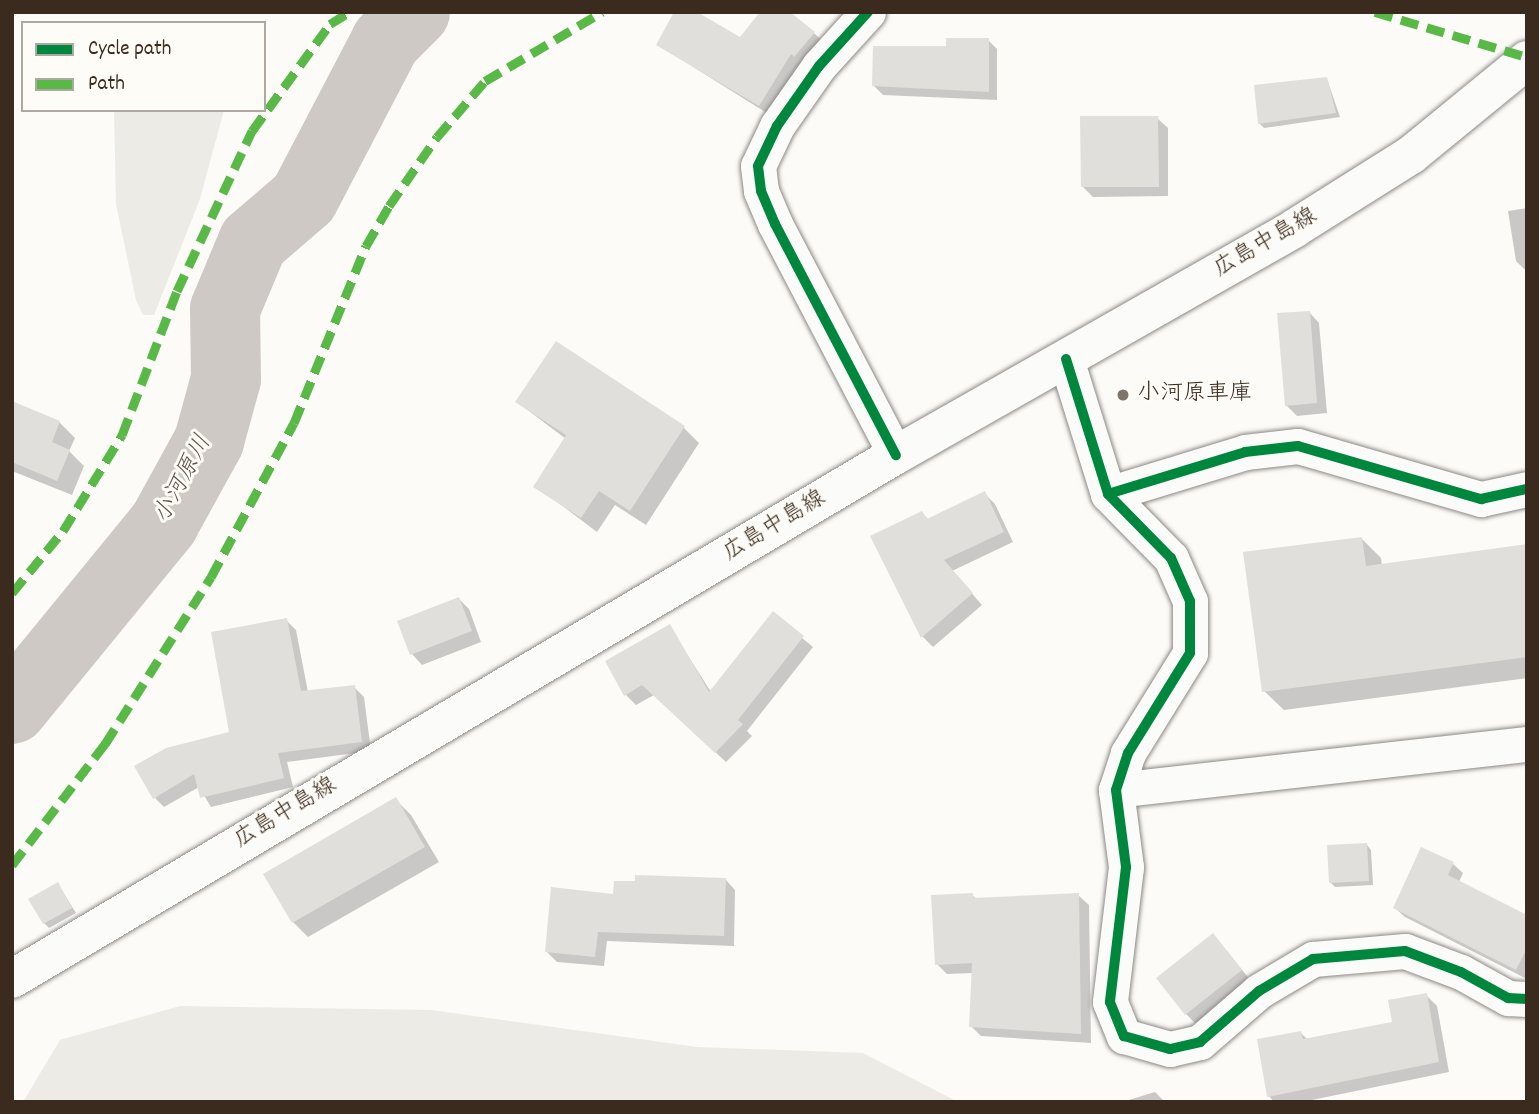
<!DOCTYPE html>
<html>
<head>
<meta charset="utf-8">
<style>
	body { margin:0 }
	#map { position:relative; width:1539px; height:1114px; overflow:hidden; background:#fcfbf8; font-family:Dekko,"Klee One",sans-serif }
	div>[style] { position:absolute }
	.green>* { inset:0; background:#edebe6 }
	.shadow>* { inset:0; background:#0003 }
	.river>* { height:70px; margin:-35px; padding:0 35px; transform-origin:35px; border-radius:35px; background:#cec9c4 }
	.building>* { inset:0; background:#e0dfdc }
	.roads { filter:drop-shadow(0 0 2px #8d8985) drop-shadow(0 0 2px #8d8985) }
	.minor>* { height:35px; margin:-17.5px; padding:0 17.5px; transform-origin:17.5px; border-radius:17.5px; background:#fbfbf9 }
	.primary>* { height:38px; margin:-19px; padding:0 19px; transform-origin:19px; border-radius:19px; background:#fbfbf9 }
	.quiet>* { height:9px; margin-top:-4.5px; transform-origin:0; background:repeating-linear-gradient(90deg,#58b947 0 18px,transparent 0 27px) }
	.cycleway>* { height:10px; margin:-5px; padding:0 5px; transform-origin:5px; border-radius:5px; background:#00873e }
	.dots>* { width:19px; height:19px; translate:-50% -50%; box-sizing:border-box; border:4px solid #fdfcf7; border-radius:50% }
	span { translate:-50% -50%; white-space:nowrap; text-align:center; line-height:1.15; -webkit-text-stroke:6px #fdfcf7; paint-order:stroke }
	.street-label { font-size:23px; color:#3b2a1e }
	.poi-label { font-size:23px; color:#3b2a1e }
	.left { translate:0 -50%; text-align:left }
	.water-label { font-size:24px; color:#615349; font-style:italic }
	.frame { position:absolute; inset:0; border:14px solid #3b2a1e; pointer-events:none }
	.legend { position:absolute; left:21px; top:21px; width:245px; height:91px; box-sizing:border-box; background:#fdfcf7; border:2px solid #afa8a0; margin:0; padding:9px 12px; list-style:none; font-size:21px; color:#3b2a1e }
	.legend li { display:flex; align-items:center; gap:14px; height:35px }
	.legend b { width:35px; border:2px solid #afa8a0 }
</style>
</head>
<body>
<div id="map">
	<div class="green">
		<div style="clip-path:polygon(114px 110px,224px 110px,200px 199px,154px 315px,143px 315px,136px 300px,116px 204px)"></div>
		<div style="clip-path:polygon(180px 1006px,431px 1010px,697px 1047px,863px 1053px,958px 1102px,23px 1102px,60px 1040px)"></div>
	</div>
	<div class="shadow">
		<div style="clip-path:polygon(814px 33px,824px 43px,770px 115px,658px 45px)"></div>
		<div style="clip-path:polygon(988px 40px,997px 49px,997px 100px,883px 95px,874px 86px,948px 47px)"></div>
		<div style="clip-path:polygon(1327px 79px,1340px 117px,1264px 128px,1259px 123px)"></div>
		<div style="clip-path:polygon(1157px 118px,1168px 128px,1168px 196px,1093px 197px,1082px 186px)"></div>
		<div style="clip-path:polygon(1527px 208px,1527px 270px,1526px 271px,1516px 261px,1508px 211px)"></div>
		<div style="clip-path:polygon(1309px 312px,1319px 323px,1327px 413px,1297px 416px,1286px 405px)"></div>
		<div style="clip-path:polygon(556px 344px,684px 428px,699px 443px,646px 525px,615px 505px,597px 532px,536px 486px,566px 439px,517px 402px)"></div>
		<div style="clip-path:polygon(12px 403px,59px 422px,75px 438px,69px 451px,84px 466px,72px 495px,12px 471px)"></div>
		<div style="clip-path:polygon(985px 494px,995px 504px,1013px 542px,952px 571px,982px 605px,933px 647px,923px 637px,873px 537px,922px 513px,929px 520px)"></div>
		<div style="clip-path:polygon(1361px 538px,1381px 558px,1382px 566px,1527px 546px,1527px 678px,1284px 710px,1264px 691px)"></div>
		<div style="clip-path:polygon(459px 599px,469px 609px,481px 642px,422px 665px,412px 654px,399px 622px)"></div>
		<div style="clip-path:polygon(773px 614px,813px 647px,747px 731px,752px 736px,726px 762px,654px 695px,636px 705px,626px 695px,669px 626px,711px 692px)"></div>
		<div style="clip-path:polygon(286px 620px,296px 630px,308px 692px,354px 687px,364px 697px,371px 751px,287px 762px,293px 787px,211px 807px,199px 787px,164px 807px,155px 798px,231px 733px)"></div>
		<div style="clip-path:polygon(396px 800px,411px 815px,439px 862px,308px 937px,293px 922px)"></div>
		<div style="clip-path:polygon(1367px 845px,1371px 850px,1373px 885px,1335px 887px,1330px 882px)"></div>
		<div style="clip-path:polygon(1422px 849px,1453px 864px,1463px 873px,1459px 882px,1527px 917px,1525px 978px,1405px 917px,1395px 908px)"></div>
		<div style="clip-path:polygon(726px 880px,735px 890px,734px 946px,607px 941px,604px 966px,557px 962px,547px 952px)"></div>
		<div style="clip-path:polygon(58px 884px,76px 913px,49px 928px,44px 923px)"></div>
		<div style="clip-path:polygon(972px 895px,977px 900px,1078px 895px,1089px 905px,1091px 1043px,981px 1036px,971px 1026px,974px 973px,947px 974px,937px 964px)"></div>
		<div style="clip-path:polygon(1227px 951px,1251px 981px,1196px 1024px,1186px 1014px)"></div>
		<div style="clip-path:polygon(1426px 995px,1437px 1006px,1449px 1072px,1302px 1102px,1274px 1102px,1269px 1096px,1301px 1033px,1307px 1039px,1394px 1023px)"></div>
		<div style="clip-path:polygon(1155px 1092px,1165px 1102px,1122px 1102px)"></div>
	</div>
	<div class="river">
		<div style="left:12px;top:709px;width:240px;rotate:-50.7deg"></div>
		<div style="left:164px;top:523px;width:94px;rotate:-61.2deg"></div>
		<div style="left:209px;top:441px;width:64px;rotate:-74.7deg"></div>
		<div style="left:226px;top:379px;width:70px;rotate:-90.8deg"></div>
		<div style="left:225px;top:309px;width:73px;rotate:-67.3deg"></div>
		<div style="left:253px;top:242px;width:67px;rotate:-40.8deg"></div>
		<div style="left:304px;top:198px;width:177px;rotate:-62.4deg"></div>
		<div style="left:386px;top:41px;width:41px;rotate:-45deg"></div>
	</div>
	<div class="building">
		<div style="clip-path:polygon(674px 12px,697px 12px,740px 37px,760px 12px,790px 12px,815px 32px,794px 57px,791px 54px,759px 106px,656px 45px)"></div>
		<div style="clip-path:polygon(946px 38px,989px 38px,989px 92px,872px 86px,873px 46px,946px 46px)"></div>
		<div style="clip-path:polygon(1327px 77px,1336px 113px,1258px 124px,1254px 85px)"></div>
		<div style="clip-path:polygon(1080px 116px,1158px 116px,1159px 187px,1081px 187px)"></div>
		<div style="clip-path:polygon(1310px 311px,1317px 403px,1285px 406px,1277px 313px)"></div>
		<div style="clip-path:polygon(556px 341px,685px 426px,630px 511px,599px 491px,581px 518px,533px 487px,566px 435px,515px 402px)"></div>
		<div style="clip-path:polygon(12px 401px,60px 421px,52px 442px,70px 450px,57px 481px,12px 462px)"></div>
		<div style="clip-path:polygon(985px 491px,1004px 532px,944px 560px,973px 593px,921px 638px,870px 536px,922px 511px,927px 519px)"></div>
		<div style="clip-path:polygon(1362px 537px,1366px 566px,1527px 544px,1527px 657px,1262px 692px,1243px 552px)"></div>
		<div style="clip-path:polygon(459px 597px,472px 631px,410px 655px,397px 621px)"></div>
		<div style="clip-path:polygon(773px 611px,804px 636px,738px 720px,743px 724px,715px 753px,642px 685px,624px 696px,605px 661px,670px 624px,709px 692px)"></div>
		<div style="clip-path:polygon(287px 618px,301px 691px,355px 685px,362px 742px,278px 753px,284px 778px,200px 798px,194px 774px,153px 799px,134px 766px,166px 748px,229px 732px,211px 632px)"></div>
		<div style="clip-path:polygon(396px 797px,425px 847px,292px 923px,263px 874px)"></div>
		<div style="clip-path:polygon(1367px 843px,1369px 881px,1329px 883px,1327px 845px)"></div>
		<div style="clip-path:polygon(1421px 847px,1454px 862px,1448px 875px,1527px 915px,1527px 948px,1516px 970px,1393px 908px)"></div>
		<div style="clip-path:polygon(635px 875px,726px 878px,724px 936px,598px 932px,595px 957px,545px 952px,551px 887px,613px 894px,614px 881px,635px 881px)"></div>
		<div style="clip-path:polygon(58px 882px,72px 908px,43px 924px,28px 899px)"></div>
		<div style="clip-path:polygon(973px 893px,973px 898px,1079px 893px,1081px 1034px,969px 1027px,972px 963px,935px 965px,931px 895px)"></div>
		<div style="clip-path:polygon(1213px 933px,1242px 970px,1185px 1015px,1156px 978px)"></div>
		<div style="clip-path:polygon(1427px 993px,1439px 1062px,1267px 1097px,1257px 1039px,1301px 1031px,1303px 1039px,1392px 1022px,1388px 1000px)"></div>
	</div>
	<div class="roads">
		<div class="minor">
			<div style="left:868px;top:12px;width:73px;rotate:132.2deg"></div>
			<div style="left:819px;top:66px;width:73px;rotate:125deg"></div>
			<div style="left:777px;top:126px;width:44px;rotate:115.4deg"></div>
			<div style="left:758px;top:166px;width:25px;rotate:83deg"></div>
			<div style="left:761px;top:191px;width:36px;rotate:67deg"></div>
			<div style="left:775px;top:224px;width:261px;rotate:62.4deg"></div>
			<div style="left:1066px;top:359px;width:141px;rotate:72.7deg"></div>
			<div style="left:1108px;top:494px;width:90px;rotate:45.5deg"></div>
			<div style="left:1171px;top:558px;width:47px;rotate:66.2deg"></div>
			<div style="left:1190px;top:601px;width:52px;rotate:90deg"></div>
			<div style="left:1190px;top:653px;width:118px;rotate:121.8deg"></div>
			<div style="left:1128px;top:753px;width:39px;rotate:108deg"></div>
			<div style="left:1116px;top:790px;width:78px;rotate:82.6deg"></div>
			<div style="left:1126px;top:867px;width:136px;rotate:96.8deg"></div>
			<div style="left:1110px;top:1002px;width:37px;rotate:68deg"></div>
			<div style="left:1124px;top:1036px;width:48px;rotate:15.8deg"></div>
			<div style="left:1170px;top:1049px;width:31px;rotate:-13deg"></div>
			<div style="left:1200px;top:1042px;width:78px;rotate:-40.8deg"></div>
			<div style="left:1259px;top:991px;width:63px;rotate:-30.7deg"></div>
			<div style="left:1313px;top:959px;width:92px;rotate:-5deg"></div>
			<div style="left:1405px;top:951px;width:60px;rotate:20.6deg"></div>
			<div style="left:1461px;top:972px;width:54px;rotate:29deg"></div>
			<div style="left:1508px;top:998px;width:19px;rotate:3deg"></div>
			<div style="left:1108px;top:494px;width:143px;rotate:-17deg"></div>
			<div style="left:1245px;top:452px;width:53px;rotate:-6.5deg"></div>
			<div style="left:1298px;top:446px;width:191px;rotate:16.2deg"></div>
			<div style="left:1481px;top:499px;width:47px;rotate:-12.3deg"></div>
			<div style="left:1116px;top:790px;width:414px;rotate:-6.4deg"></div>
		</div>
		<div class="primary">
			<div style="left:12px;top:979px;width:1028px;rotate:-30.66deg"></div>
			<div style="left:896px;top:455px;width:459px;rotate:-29.6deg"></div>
			<div style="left:1295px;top:228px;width:137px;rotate:-32.2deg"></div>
			<div style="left:1411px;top:155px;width:150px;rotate:-39.3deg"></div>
		</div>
	</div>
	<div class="quiet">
		<div style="left:1375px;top:12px;width:159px;rotate:16.5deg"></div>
		<div style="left:12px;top:593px;width:80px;rotate:-50.6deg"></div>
		<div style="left:63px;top:531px;width:113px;rotate:-58.4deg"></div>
		<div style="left:122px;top:435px;width:154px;rotate:-69.1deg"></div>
		<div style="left:177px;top:291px;width:177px;rotate:-64.9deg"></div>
		<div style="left:252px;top:131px;width:132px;rotate:-53.9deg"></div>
		<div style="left:330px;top:24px;width:22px;rotate:-32deg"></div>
		<div style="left:12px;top:865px;width:153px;rotate:-52.5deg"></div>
		<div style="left:105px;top:744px;width:198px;rotate:-57.6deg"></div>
		<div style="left:211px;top:577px;width:175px;rotate:-61.7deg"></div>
		<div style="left:294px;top:423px;width:191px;rotate:-67.9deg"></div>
		<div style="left:366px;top:246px;width:46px;rotate:-60.1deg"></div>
		<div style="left:389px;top:206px;width:84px;rotate:-55.2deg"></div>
		<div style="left:437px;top:137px;width:74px;rotate:-49.4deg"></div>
		<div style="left:485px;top:81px;width:136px;rotate:-30.5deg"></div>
	</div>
	<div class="cycleway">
		<div style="left:868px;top:12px;width:73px;rotate:132.2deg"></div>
		<div style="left:819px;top:66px;width:73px;rotate:125deg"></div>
		<div style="left:777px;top:126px;width:44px;rotate:115.4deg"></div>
		<div style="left:758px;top:166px;width:25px;rotate:83deg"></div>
		<div style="left:761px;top:191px;width:36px;rotate:67deg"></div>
		<div style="left:775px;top:224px;width:261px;rotate:62.4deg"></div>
		<div style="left:1066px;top:359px;width:141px;rotate:72.7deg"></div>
		<div style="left:1108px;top:494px;width:90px;rotate:45.5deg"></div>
		<div style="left:1171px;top:558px;width:47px;rotate:66.2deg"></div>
		<div style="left:1190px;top:601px;width:52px;rotate:90deg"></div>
		<div style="left:1190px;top:653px;width:118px;rotate:121.8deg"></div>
		<div style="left:1128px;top:753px;width:39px;rotate:108deg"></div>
		<div style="left:1116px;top:790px;width:78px;rotate:82.6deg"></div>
		<div style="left:1126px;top:867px;width:136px;rotate:96.8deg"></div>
		<div style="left:1110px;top:1002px;width:37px;rotate:68deg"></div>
		<div style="left:1124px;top:1036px;width:48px;rotate:15.8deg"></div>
		<div style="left:1170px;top:1049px;width:31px;rotate:-13deg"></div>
		<div style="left:1200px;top:1042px;width:78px;rotate:-40.8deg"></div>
		<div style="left:1259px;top:991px;width:63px;rotate:-30.7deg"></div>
		<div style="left:1313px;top:959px;width:92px;rotate:-5deg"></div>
		<div style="left:1405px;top:951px;width:60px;rotate:20.6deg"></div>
		<div style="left:1461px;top:972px;width:54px;rotate:29deg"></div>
		<div style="left:1508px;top:998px;width:19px;rotate:3deg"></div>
		<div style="left:1108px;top:494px;width:143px;rotate:-17deg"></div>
		<div style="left:1245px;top:452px;width:53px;rotate:-6.5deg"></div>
		<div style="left:1298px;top:446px;width:191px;rotate:16.2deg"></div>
		<div style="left:1481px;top:499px;width:47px;rotate:-12.3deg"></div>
	</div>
	<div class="dots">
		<div style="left:1123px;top:395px;background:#7f736a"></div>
	</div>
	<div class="street-label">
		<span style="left:1266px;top:244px;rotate:-30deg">広島中島線</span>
		<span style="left:775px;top:527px;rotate:-31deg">広島中島線</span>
		<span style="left:286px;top:814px;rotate:-31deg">広島中島線</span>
	</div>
	<div class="poi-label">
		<span class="left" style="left:1137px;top:395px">小河原車庫</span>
	</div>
	<div class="water-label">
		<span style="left:184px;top:480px;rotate:-62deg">小河原川</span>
	</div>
	<div class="frame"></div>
	<ul class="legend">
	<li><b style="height:9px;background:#00873e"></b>Cycle path</li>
	<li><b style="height:9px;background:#58b947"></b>Path</li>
	</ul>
</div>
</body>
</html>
